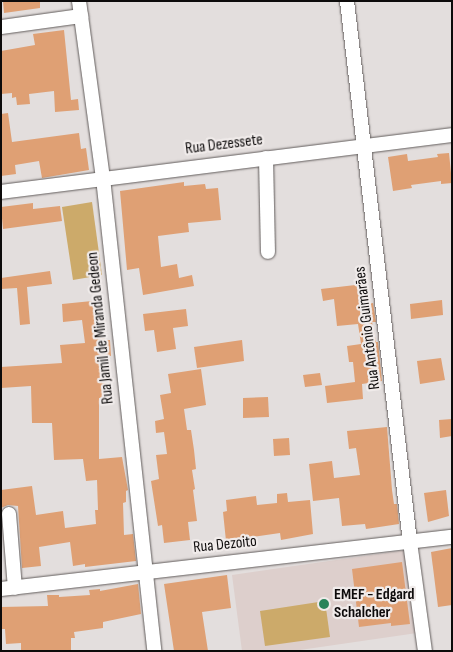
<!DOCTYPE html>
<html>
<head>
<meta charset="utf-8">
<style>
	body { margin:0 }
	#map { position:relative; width:453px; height:652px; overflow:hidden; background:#e3dedd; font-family:"Sofia Sans Condensed",sans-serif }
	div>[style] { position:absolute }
	.built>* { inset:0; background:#ddcfcc }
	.green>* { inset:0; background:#ccaa6a }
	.building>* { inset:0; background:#dfa074 }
	.roads { filter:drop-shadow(0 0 1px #625d5c) drop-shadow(0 0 1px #625d5c) }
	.minor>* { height:14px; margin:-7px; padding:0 7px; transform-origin:7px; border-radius:7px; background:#fff }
	.dots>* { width:14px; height:14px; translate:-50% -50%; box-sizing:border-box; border:2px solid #f0ebea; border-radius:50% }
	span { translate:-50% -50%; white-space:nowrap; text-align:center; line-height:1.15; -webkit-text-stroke:4.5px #f0ebea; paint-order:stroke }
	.street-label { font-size:16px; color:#0d0b0b }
	.poi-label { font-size:16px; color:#0d0b0b; font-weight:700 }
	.left { translate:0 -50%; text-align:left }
	.frame { position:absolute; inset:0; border:2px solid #0d0b0b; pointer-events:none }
</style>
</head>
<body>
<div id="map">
	<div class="built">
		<div style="clip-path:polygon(406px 550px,417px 633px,293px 651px,242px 651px,232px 575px)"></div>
	</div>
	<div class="green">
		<div style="clip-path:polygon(92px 202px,102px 275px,73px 280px,62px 207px)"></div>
		<div style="clip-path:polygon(325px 601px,330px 637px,265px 646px,260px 611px)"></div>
	</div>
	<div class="building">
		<div style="clip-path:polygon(3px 1px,40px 1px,40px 8px,4px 13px)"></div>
		<div style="clip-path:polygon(64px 30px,71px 100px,78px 99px,79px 110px,55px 112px,54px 91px,29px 94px,30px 104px,17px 105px,16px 97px,12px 98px,12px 93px,1px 94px,1px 51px,35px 45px,33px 34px)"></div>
		<div style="clip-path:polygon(8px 113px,12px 142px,79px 133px,81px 149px,86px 148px,89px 170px,42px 178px,39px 161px,15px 165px,16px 174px,1px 176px,1px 114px)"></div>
		<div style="clip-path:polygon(449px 153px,452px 183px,441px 184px,441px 181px,411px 185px,412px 188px,393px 191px,388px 157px,407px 154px,408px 161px,438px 157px,437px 154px)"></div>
		<div style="clip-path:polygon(184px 182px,184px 186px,205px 184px,206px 189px,218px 188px,221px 220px,188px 223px,189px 232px,158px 236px,161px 267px,177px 264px,179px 278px,192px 275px,194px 286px,143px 295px,139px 268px,127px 270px,120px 191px)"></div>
		<div style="clip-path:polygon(33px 203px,33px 209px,60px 206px,62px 221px,3px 229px,1px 207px)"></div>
		<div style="clip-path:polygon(50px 271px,52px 284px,27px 287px,30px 324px,20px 325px,17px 288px,1px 289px,1px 278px)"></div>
		<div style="clip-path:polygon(364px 284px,367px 304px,373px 303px,376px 322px,372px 322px,376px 342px,378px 342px,382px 381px,362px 384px,363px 399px,327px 403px,325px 386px,355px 382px,353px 362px,349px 362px,347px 346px,361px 344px,358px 324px,337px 326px,334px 299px,323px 301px,321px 289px)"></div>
		<div style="clip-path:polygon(442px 300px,443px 315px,411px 319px,410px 304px)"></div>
		<div style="clip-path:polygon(92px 301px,95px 319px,97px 319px,98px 321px,102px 321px,105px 340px,110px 340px,111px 356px,100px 357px,102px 383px,109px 383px,110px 397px,99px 398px,99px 459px,122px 457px,128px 490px,126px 491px,126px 502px,123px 503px,124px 535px,133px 534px,136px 561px,85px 567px,85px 564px,73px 566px,70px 542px,39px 547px,41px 566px,22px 568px,18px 506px,8px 505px,1px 508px,1px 490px,32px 486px,36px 515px,63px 511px,65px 528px,96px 524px,95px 510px,98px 510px,97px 480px,86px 481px,83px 459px,54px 460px,52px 423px,32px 423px,31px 386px,1px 388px,1px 367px,62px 363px,60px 345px,85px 343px,82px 320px,63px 322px,62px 304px)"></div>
		<div style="clip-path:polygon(186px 309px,188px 326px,173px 328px,176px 349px,157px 352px,154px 330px,145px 331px,143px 314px)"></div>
		<div style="clip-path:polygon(242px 340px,244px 361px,197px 368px,194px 347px)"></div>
		<div style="clip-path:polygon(441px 358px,445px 380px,420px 384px,417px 361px)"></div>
		<div style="clip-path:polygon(201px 369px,206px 405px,184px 409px,187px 430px,191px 430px,194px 450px,196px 469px,192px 470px,195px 489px,193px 490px,197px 521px,188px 522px,190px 540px,164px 543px,162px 525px,158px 526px,151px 481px,159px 479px,156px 455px,167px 454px,164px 432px,156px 433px,155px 421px,164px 419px,160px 395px,171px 393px,168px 374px)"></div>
		<div style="clip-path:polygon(320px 373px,322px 385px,305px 387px,303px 375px)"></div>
		<div style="clip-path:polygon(268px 397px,269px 417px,243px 418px,243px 398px)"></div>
		<div style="clip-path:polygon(452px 419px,452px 436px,440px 438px,439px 420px)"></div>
		<div style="clip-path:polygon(387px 427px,392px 490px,394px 504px,397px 504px,399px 524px,366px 529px,365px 524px,342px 526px,339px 498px,313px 501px,309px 464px,332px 461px,334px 478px,360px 475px,356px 448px,349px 449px,347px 431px)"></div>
		<div style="clip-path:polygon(289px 438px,290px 455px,274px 456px,273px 439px)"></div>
		<div style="clip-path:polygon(446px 490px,449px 516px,428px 522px,424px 493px)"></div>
		<div style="clip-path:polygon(287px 493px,288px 502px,310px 500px,313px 534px,281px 540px,280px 533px,226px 541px,223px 512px,227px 511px,226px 500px,256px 496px,257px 505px,277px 503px,277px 494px)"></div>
		<div style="clip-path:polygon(452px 548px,452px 605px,438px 607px,431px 552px)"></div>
		<div style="clip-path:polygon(402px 562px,410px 624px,391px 626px,391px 623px,359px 627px,352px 569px)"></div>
		<div style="clip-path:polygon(227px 575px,231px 608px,202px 612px,208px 651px,174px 651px,164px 584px)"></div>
		<div style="clip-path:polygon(138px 584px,141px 614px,103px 622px,103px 628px,74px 632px,75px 638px,71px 638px,71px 651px,21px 651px,21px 643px,6px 644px,5px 629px,1px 629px,1px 607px,48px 606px,47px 595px,59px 595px,59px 597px,90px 595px,89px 590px,100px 589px,100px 591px)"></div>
	</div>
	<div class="roads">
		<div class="minor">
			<div style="left:79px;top:1px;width:179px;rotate:82.3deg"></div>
			<div style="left:103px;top:178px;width:476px;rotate:83.8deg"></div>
			<div style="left:347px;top:1px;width:545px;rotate:83.36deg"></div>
			<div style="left:410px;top:542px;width:110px;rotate:82.2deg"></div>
			<div style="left:1px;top:27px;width:81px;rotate:-7.8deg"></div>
			<div style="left:266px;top:158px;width:94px;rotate:88.8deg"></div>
			<div style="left:1px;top:192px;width:455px;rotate:-7.2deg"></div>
			<div style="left:9px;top:514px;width:74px;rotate:85.4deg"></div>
			<div style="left:1px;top:589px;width:454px;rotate:-6.6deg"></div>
		</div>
	</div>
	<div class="dots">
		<div style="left:324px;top:604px;background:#29845a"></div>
	</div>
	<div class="street-label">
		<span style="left:224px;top:145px;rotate:-7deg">Rua Dezessete</span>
		<span style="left:101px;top:328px;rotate:-96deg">Rua Jamil de Miranda Gedeon</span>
		<span style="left:368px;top:328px;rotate:-97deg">Rua Antônio Guimarães</span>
		<span style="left:225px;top:545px;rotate:-6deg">Rua Dezoito</span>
	</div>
	<div class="poi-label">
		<span class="left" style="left:334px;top:604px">EMEF - Edgard<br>Schalcher</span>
	</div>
	<div class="frame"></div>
</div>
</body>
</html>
